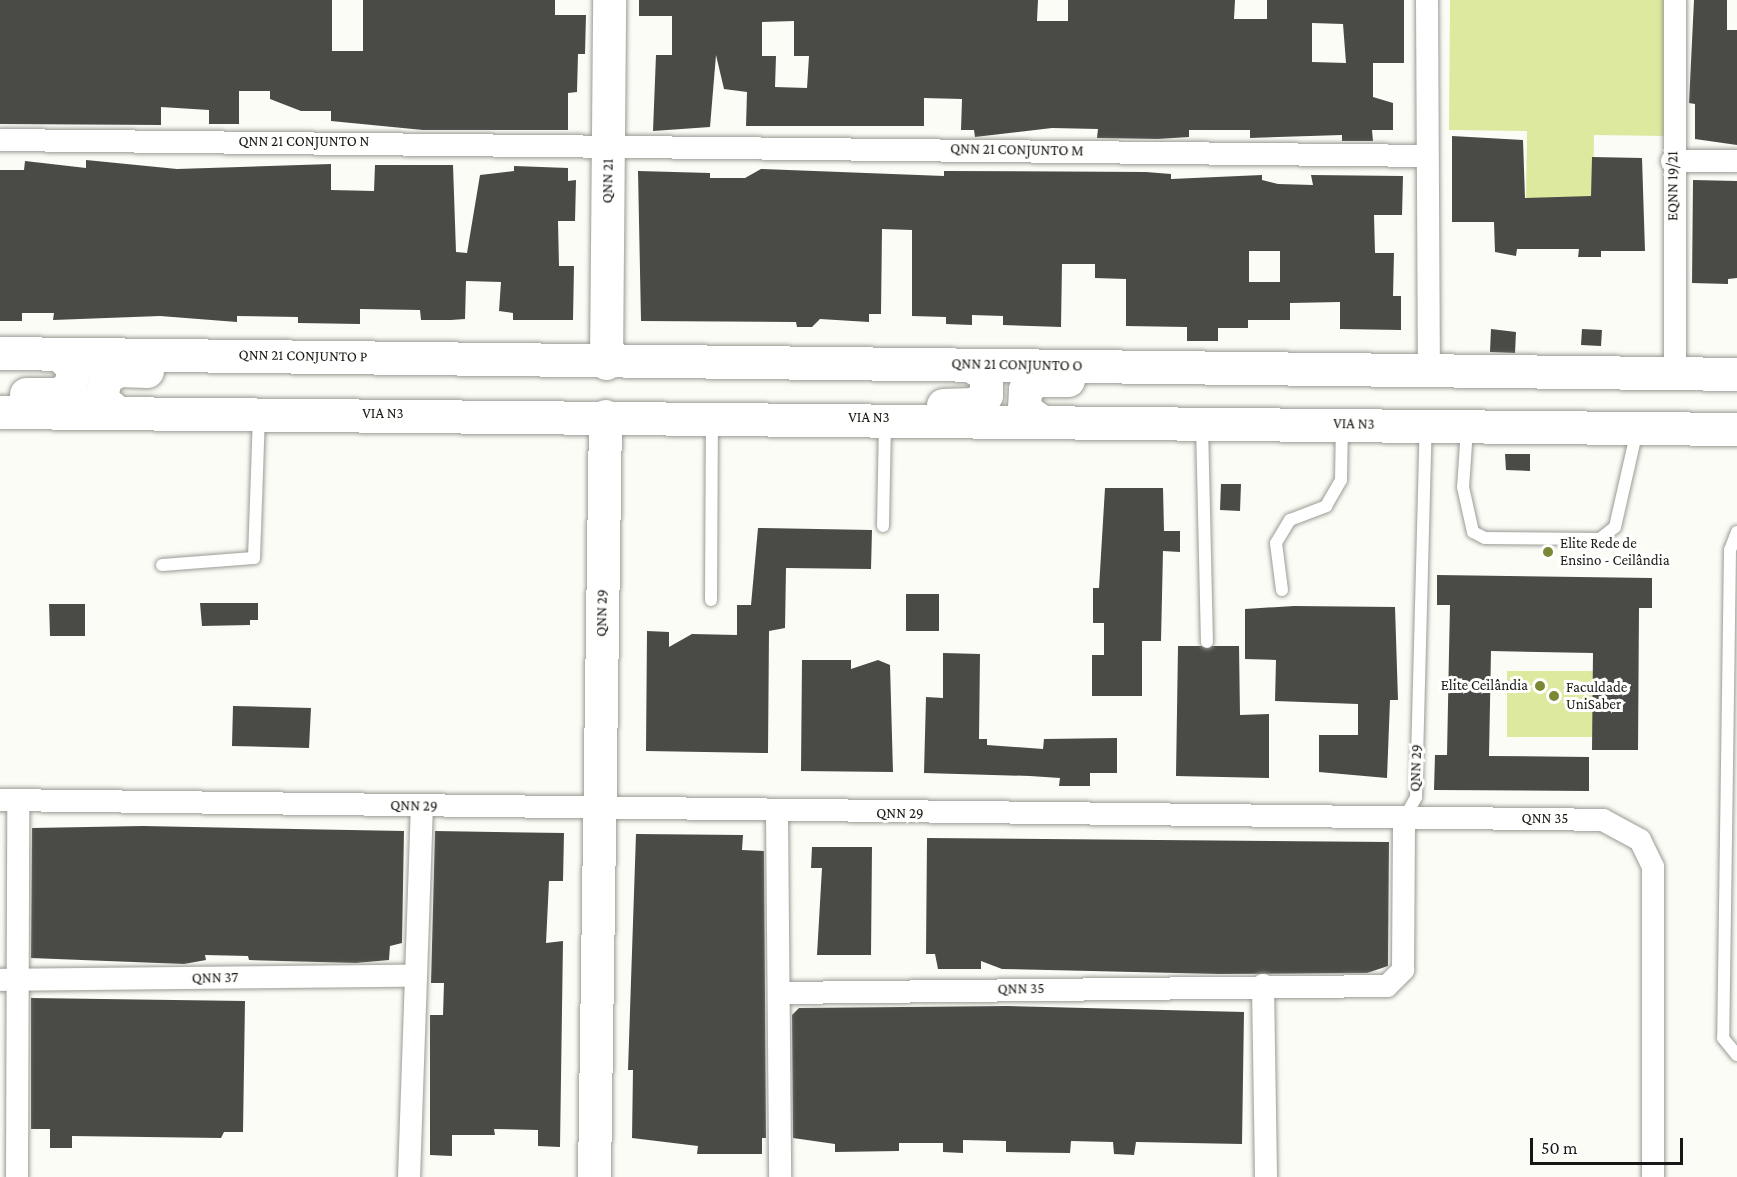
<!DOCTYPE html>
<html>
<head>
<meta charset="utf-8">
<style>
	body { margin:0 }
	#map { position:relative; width:1737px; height:1177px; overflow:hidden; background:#fbfcf5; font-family:"Crimson Pro",serif }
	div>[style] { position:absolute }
	.green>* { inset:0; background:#dde99f }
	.building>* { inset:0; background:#4a4b46 }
	.roads { filter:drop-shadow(0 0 2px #9a9b95) drop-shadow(0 0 2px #9a9b95) }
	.lane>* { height:12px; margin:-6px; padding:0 6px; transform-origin:6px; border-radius:6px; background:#fff }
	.street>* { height:22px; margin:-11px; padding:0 11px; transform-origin:11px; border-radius:11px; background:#fff }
	.secondary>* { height:33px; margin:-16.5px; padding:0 16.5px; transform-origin:16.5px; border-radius:16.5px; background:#fff }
	.dots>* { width:16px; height:16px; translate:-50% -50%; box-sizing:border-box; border:3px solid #fffffe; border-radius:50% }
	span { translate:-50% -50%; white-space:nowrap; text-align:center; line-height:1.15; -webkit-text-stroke:6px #fffffe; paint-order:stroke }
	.street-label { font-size:15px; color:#171715 }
	.poi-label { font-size:15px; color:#171715 }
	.left { translate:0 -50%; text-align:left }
	.right { translate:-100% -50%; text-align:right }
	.scale { position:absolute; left:1530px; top:1138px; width:153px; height:27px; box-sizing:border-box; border:3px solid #171715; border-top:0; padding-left:8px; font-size:18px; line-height:21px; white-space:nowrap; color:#171715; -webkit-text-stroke:4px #fffffe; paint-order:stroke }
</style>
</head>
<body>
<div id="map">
	<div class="green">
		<div style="clip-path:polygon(1450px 0,1667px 0,1666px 136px,1594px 135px,1593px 199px,1526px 198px,1527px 131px,1449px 130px)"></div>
		<div style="clip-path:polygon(1507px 671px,1597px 671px,1597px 737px,1507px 737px)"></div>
	</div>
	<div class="building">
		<div style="clip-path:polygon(0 0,332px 0,332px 51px,363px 51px,363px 0,555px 0,555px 15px,586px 15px,585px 54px,578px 54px,577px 92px,568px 93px,568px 130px,423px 130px,331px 121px,331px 111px,301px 111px,270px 99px,270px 91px,239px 91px,239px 124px,209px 124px,209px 110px,161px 107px,161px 125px,0 124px)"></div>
		<div style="clip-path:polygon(evenodd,639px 0,1038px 0,1037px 21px,1068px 21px,1068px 0,1235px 0,1234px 19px,1267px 19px,1267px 0,1404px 0,1404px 63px,1373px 63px,1373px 97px,1393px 103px,1393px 130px,1372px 130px,1373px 141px,1342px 141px,1342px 135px,1250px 138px,1250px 130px,1189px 130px,1189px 137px,1158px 139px,1097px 138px,1098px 129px,1052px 128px,975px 137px,974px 130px,961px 130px,962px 99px,924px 98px,924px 126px,746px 126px,747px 92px,724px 89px,716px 55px,710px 127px,653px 131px,656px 55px,672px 55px,672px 16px,639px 16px,639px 0,794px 21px,794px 56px,809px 56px,807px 88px,775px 87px,776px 56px,762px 56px,762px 22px,794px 21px,639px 0,1312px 23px,1343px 24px,1346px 63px,1312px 62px,1312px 23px)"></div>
		<div style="clip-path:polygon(1694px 0,1727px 0,1727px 30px,1737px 30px,1737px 145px,1695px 139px,1695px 104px,1689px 103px)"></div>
		<div style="clip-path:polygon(1452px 136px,1523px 140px,1525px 198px,1591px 196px,1592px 157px,1642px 158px,1645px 251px,1601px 251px,1601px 257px,1578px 257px,1579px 249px,1517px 249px,1516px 256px,1495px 252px,1494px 222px,1452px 222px)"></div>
		<div style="clip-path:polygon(86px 160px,177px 169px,331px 164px,331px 190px,374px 191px,375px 165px,453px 165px,456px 252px,467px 253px,480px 175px,514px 171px,514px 166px,568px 168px,568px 181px,576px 180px,575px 221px,558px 221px,559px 266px,574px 266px,573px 320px,513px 320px,513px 313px,499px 311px,501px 282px,466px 281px,465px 319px,451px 320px,421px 320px,420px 310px,360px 309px,360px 324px,298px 323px,298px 317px,237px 316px,237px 322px,160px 316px,53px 320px,54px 313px,22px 313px,22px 321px,0 321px,0 170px,24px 170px,25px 161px,86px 168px)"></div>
		<div style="clip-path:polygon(evenodd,761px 169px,944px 176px,944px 171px,1146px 172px,1171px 174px,1171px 179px,1262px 175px,1262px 180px,1278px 184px,1313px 185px,1311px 175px,1403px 176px,1402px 215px,1374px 215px,1375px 253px,1394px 253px,1393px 296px,1401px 296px,1401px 330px,1340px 329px,1340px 302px,1290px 303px,1290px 320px,1248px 320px,1248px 328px,1218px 328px,1218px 341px,1187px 341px,1187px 327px,1126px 326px,1126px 279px,1095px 278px,1095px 264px,1062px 264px,1061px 327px,1003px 325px,1003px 316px,972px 315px,972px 325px,946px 324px,946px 317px,912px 316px,912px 230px,882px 229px,881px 314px,869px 314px,869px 322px,820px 319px,812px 327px,797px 327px,796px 322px,641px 321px,638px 171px,710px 173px,710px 178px,745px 178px,761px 169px,1249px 251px,1280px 251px,1280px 282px,1249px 282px,1249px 251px)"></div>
		<div style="clip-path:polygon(1693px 180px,1737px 181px,1737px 278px,1728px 279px,1728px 284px,1692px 283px)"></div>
		<div style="clip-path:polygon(1491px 329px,1516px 332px,1515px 353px,1490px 352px)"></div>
		<div style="clip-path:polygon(1582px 329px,1602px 330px,1601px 346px,1581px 345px)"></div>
		<div style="clip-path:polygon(1505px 454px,1530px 454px,1530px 471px,1506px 470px)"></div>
		<div style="clip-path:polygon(1221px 484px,1241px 484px,1240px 511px,1220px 510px)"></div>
		<div style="clip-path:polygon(1105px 488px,1163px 488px,1164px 531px,1180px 531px,1180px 552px,1163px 551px,1161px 641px,1142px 641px,1142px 696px,1092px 696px,1092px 655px,1104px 655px,1104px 623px,1093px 623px,1093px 588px,1099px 588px)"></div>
		<div style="clip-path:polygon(758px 528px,872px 530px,871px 569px,786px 568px,785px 628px,769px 631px,768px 753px,646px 751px,647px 631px,669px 632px,669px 647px,692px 634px,737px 635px,737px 605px,751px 605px)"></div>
		<div style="clip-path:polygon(1437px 575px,1652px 578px,1652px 608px,1639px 608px,1638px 750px,1592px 750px,1593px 653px,1491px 651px,1489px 756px,1589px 757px,1589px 791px,1434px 790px,1435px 755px,1447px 755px,1449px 652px,1450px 605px,1437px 605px)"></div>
		<div style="clip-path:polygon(906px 594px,939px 594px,939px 631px,906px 631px)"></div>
		<div style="clip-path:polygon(200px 603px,258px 603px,258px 620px,250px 620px,250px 625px,202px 626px)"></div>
		<div style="clip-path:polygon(49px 604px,85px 604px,85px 636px,50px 636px)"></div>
		<div style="clip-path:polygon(1294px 606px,1395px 607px,1398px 700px,1390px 700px,1387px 778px,1319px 772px,1319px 735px,1358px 735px,1358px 704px,1275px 701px,1276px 660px,1245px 659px,1245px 609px)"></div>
		<div style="clip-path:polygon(1178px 646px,1239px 646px,1240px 715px,1269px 714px,1269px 778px,1176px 776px)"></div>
		<div style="clip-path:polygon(943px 653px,980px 654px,979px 739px,987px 739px,987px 745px,1043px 749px,1044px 739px,1117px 738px,1117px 773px,1090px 773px,1090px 786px,1059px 786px,1060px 778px,1030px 776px,924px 773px,926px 697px,943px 698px)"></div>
		<div style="clip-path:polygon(802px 660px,851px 660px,851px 669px,878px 660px,890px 665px,893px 772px,801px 771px)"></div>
		<div style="clip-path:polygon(233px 706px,311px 708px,309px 748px,232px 746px)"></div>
		<div style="clip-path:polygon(143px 826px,404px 831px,402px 943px,390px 946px,389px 960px,356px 963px,249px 960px,248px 956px,205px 955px,206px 960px,184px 964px,31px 958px,32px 828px)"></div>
		<div style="clip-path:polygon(435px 831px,564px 833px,563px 881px,549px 881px,546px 943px,563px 941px,560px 1147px,538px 1146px,538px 1130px,494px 1129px,495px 1135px,452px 1135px,452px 1156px,430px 1155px,430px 1015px,443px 1015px,444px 983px,431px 983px)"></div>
		<div style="clip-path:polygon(636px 834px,743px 835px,742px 850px,764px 851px,766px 1138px,762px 1138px,762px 1154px,697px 1154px,698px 1146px,632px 1138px,633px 1070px,628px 1070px)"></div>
		<div style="clip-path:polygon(927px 838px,1389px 842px,1388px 966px,1367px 973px,1219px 974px,1002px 969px,981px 961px,981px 969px,938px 969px,935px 954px,926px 954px)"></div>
		<div style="clip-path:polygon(812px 847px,872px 847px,871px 955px,817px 955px,822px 868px,811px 868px)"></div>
		<div style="clip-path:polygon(31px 998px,245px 1001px,243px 1132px,224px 1132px,221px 1138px,72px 1136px,72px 1148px,50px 1148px,50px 1129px,31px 1129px)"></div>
		<div style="clip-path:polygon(1007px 1006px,1244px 1012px,1242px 1144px,1136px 1142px,1134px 1155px,1114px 1154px,1113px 1142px,1071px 1141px,1070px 1153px,1006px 1152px,1006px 1141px,963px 1140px,963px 1153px,943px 1152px,943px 1143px,899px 1143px,899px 1151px,835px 1152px,835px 1144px,793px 1138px,792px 1015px,799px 1008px)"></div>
	</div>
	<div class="roads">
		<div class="lane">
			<div style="left:1202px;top:424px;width:218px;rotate:88.7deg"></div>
			<div style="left:1467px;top:429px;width:58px;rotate:93.9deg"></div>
			<div style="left:1463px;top:487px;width:46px;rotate:77.5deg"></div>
			<div style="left:1473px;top:532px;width:13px;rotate:27deg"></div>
			<div style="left:1485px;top:538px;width:115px;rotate:0.5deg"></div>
			<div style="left:1600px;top:539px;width:19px;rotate:-39deg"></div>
			<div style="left:1615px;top:527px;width:99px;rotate:-77.2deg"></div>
			<div style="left:883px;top:526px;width:104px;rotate:-88.9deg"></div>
			<div style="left:1737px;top:532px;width:19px;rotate:111deg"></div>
			<div style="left:1730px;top:550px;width:488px;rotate:90.8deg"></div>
			<div style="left:1723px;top:1038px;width:22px;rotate:51deg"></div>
			<div style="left:162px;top:565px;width:92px;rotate:-4.4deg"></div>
			<div style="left:254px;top:558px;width:143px;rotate:-88deg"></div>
			<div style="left:1282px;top:590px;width:47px;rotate:-97.3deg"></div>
			<div style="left:1276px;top:543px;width:27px;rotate:-59deg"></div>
			<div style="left:1290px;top:520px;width:39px;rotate:-21deg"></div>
			<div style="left:1326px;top:506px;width:30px;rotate:-60deg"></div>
			<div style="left:1341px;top:480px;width:55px;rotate:-89deg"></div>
			<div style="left:711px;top:600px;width:180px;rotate:-89.7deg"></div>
			<div style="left:1404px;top:819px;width:25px;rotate:-61deg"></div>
			<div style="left:1416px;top:797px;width:370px;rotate:-88.5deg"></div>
		</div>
		<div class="street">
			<div style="left:1427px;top:0;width:370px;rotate:89.7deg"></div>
			<div style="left:1675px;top:0;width:373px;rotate:90deg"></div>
			<div style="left:0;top:140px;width:1426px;rotate:0.64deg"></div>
			<div style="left:1672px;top:161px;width:65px"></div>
			<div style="left:0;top:800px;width:1603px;rotate:0.71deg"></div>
			<div style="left:1603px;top:820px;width:42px;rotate:28.4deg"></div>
			<div style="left:1640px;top:840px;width:30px;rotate:64deg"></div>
			<div style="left:1653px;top:867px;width:310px;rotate:90deg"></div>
			<div style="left:777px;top:813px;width:364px;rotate:89.5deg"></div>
			<div style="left:0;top:980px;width:414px;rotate:-0.6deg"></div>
			<div style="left:1263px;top:985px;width:192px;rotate:89.1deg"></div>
			<div style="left:780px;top:993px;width:607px;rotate:-0.66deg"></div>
			<div style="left:1387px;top:986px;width:23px;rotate:-45deg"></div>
			<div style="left:1403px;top:970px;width:151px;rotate:-89.6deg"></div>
			<div style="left:17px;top:1177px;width:376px;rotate:-89.8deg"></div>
			<div style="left:409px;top:1177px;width:371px;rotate:-88deg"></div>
		</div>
		<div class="secondary">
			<div style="left:0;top:353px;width:1737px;rotate:0.69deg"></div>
			<div style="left:606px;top:363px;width:363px;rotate:-89.5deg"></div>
			<div style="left:26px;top:394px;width:31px"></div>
			<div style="left:57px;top:394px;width:13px;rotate:-27deg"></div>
			<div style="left:69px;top:388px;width:20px;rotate:-75deg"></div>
			<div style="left:74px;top:369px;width:21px;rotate:-135deg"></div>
			<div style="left:943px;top:405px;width:31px;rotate:-2deg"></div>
			<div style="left:974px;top:404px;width:15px;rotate:-37deg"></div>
			<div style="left:986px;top:395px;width:20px;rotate:-90deg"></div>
			<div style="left:986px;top:375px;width:19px;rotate:-148deg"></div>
			<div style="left:116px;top:411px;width:21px;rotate:-141deg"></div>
			<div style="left:100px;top:398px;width:22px;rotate:-74deg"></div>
			<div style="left:106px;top:377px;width:15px;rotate:-28deg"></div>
			<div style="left:119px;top:370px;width:28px;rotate:2deg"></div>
			<div style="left:0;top:412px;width:1737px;rotate:0.56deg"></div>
			<div style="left:1041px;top:421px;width:21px;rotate:-145deg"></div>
			<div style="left:1024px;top:409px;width:20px;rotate:-87deg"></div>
			<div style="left:1025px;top:389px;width:15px;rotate:-37deg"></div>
			<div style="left:1037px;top:380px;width:31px"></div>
			<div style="left:594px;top:1177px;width:761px;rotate:-89.17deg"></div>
		</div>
	</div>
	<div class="dots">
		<div style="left:1548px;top:552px;background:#7d8835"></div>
		<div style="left:1540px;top:686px;background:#7d8835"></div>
		<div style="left:1554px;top:696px;background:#7d8835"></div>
	</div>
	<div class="street-label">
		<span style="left:304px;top:142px">QNN 21 CONJUNTO N</span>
		<span style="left:1017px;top:150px;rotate:1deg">QNN 21 CONJUNTO M</span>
		<span style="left:608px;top:181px;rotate:-89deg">QNN 21</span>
		<span style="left:1673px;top:186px;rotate:-90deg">EQNN 19/21</span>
		<span style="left:303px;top:356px;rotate:1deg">QNN 21 CONJUNTO P</span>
		<span style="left:1017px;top:365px;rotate:1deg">QNN 21 CONJUNTO O</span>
		<span style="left:383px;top:414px">VIA N3</span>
		<span style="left:869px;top:418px">VIA N3</span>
		<span style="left:1354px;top:424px;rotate:1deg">VIA N3</span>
		<span style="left:602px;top:613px;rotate:-89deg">QNN 29</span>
		<span style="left:1416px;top:768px;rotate:-88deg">QNN 29</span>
		<span style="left:414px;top:806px;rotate:1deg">QNN 29</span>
		<span style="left:900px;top:814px">QNN 29</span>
		<span style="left:1545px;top:819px">QNN 35</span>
		<span style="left:215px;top:978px;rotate:-1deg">QNN 37</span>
		<span style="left:1021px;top:989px;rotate:-1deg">QNN 35</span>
	</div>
	<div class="poi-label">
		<span class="left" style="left:1560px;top:552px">Elite Rede de<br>Ensino - Ceilândia</span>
		<span class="right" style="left:1528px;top:686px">Elite Ceilândia</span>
		<span class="left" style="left:1566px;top:696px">Faculdade<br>UniSaber</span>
	</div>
	<div class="scale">50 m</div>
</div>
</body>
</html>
